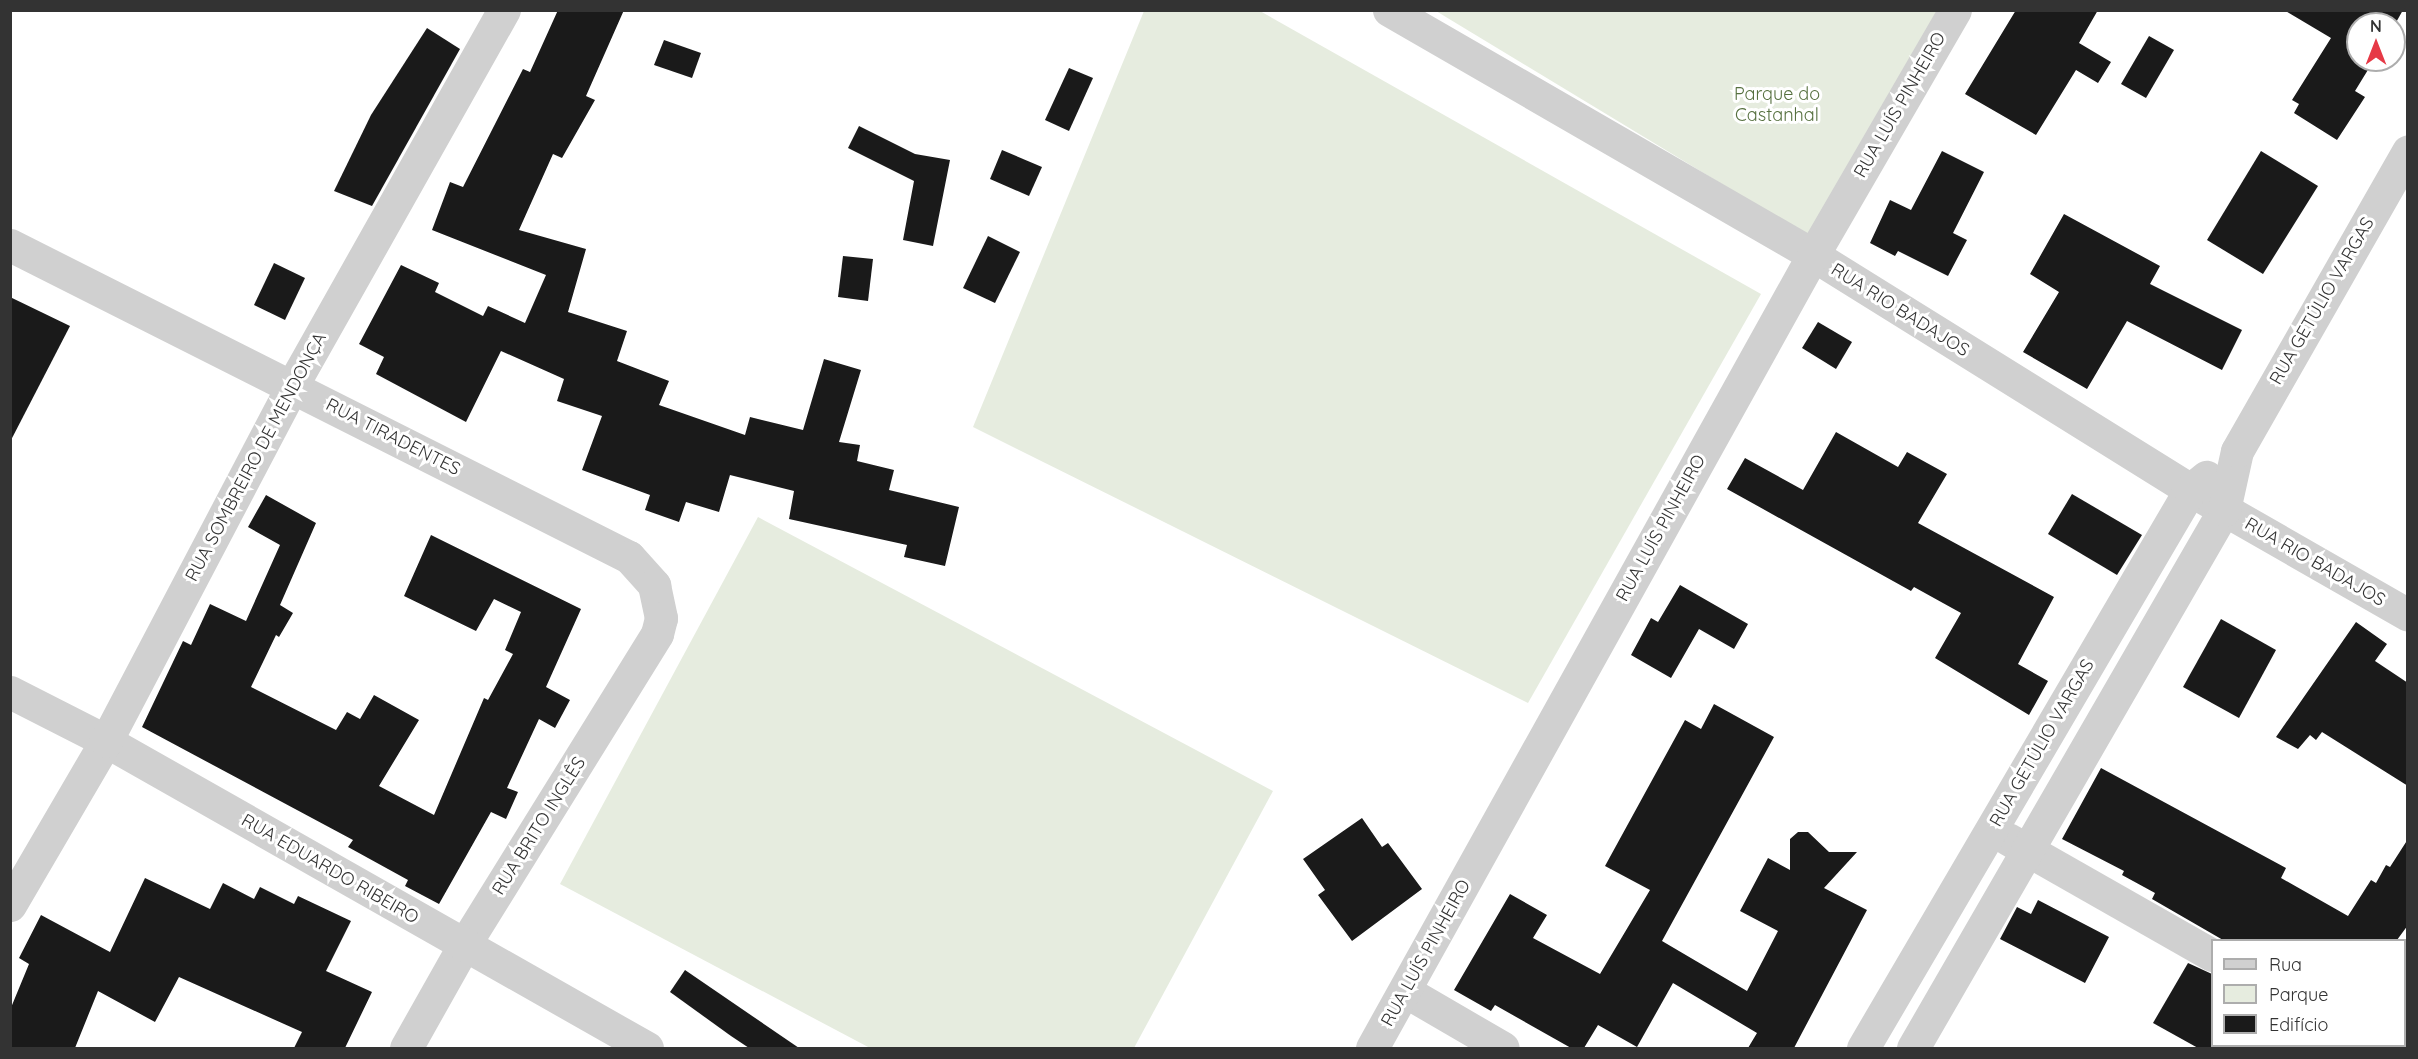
<!DOCTYPE html>
<html>
<head>
<meta charset="utf-8">
<style>
	body { margin:0 }
	#map { position:relative; width:2418px; height:1059px; overflow:hidden; background:#fff; font-family:Quicksand,sans-serif }
	div>[style] { position:absolute }
	.green>* { inset:0; background:#e6ecdf }
	.building>* { inset:0; background:#1a1a1a }
	.minor>* { height:33px; margin:-16.5px; padding:0 16.5px; transform-origin:16.5px; border-radius:16.5px; background:#d0d0d0 }
	span { translate:-50% -50%; white-space:nowrap; text-align:center; line-height:1.15; -webkit-text-stroke:6px #fff; paint-order:stroke }
	.park-label { font-size:18px; color:#56703f }
	.street-label { font-size:18px; color:#333 }
	.frame { position:absolute; inset:0; border:12px solid #333; pointer-events:none }
	.legend { position:absolute; left:2211px; top:939px; width:195px; height:108px; box-sizing:border-box; background:#fff; border:2px solid #adadad; margin:0; padding:8px 10px; list-style:none; font-size:18px; color:#333 }
	.legend li { display:flex; align-items:center; gap:12px; height:30px }
	.legend b { width:30px; border:2px solid #adadad }
	.north { position:absolute; left:2346px; top:12px; width:60px; height:60px; box-sizing:border-box; background:#fff; border:2px solid #adadad; border-radius:50%; rotate:0deg; font-size:16px; font-weight:700; line-height:24px; text-align:center; color:#333 }
	.north::after { content:''; display:block; margin:auto; width:21px; height:27px; background:#e63946; clip-path:polygon(50% 0,100% 100%,50% 72%,0 100%) }
</style>
</head>
<body>
<div id="map">
	<div class="green">
		<div style="clip-path:polygon(1144px 11px,1260px 11px,1761px 294px,1528px 703px,973px 427px)"></div>
		<div style="clip-path:polygon(1436px 11px,1942px 11px,1811px 238px)"></div>
		<div style="clip-path:polygon(758px 517px,1273px 791px,1134px 1048px,870px 1048px,560px 884px)"></div>
	</div>
	<div class="building">
		<div style="clip-path:polygon(558px 10px,624px 10px,586px 96px,595px 100px,562px 158px,553px 154px,519px 230px,586px 249px,568px 312px,627px 331px,617px 361px,669px 381px,659px 405px,745px 435px,750px 417px,803px 430px,824px 359px,861px 370px,839px 442px,860px 445px,857px 461px,894px 470px,889px 490px,959px 507px,945px 566px,904px 557px,907px 545px,789px 519px,794px 491px,730px 475px,719px 512px,686px 502px,679px 522px,645px 510px,650px 495px,582px 470px,602px 416px,557px 401px,564px 379px,501px 351px,466px 422px,376px 374px,384px 357px,359px 344px,401px 265px,439px 283px,435px 292px,483px 316px,488px 306px,525px 323px,546px 275px,432px 230px,450px 182px,463px 187px,523px 69px,530px 72px)"></div>
		<div style="clip-path:polygon(2016px 10px,2098px 10px,2079px 43px,2111px 62px,2098px 83px,2076px 70px,2036px 135px,1965px 94px)"></div>
		<div style="clip-path:polygon(2284px 10px,2403px 10px,2394px 26px,2358px 24px,2358px 60px,2374px 60px,2355px 91px,2365px 97px,2337px 140px,2294px 113px,2299px 104px,2292px 100px,2331px 38px)"></div>
		<div style="clip-path:polygon(427px 28px,460px 49px,372px 206px,334px 191px,371px 115px)"></div>
		<div style="clip-path:polygon(2149px 36px,2174px 50px,2146px 98px,2121px 84px)"></div>
		<div style="clip-path:polygon(664px 40px,701px 53px,692px 78px,654px 65px)"></div>
		<div style="clip-path:polygon(1069px 68px,1093px 78px,1069px 131px,1045px 120px)"></div>
		<div style="clip-path:polygon(859px 126px,915px 154px,950px 160px,933px 246px,903px 240px,914px 181px,848px 148px)"></div>
		<div style="clip-path:polygon(1002px 150px,1042px 167px,1029px 196px,990px 179px)"></div>
		<div style="clip-path:polygon(1942px 151px,1984px 172px,1953px 233px,1967px 240px,1948px 276px,1898px 251px,1895px 256px,1870px 243px,1890px 200px,1911px 210px)"></div>
		<div style="clip-path:polygon(2261px 151px,2318px 186px,2263px 274px,2207px 240px)"></div>
		<div style="clip-path:polygon(2064px 214px,2160px 266px,2150px 284px,2242px 330px,2222px 370px,2127px 321px,2087px 389px,2023px 352px,2059px 292px,2030px 274px)"></div>
		<div style="clip-path:polygon(988px 236px,1020px 252px,995px 303px,963px 288px)"></div>
		<div style="clip-path:polygon(843px 256px,873px 259px,868px 301px,838px 297px)"></div>
		<div style="clip-path:polygon(274px 263px,305px 278px,285px 320px,254px 305px)"></div>
		<div style="clip-path:polygon(10px 297px,70px 326px,10px 442px)"></div>
		<div style="clip-path:polygon(1818px 322px,1852px 342px,1836px 369px,1802px 348px)"></div>
		<div style="clip-path:polygon(1836px 432px,1898px 467px,1907px 452px,1947px 474px,1918px 523px,2054px 597px,2018px 664px,2048px 681px,2029px 715px,1935px 658px,1961px 613px,1914px 587px,1911px 591px,1727px 489px,1745px 458px,1803px 490px)"></div>
		<div style="clip-path:polygon(2072px 494px,2142px 535px,2117px 575px,2048px 534px)"></div>
		<div style="clip-path:polygon(266px 495px,316px 523px,280px 605px,293px 613px,279px 637px,276px 635px,251px 687px,336px 730px,347px 712px,360px 719px,374px 695px,419px 720px,379px 786px,434px 815px,484px 698px,488px 700px,513px 654px,505px 650px,521px 612px,494px 599px,476px 631px,404px 596px,431px 535px,581px 609px,546px 687px,570px 700px,555px 728px,539px 719px,507px 788px,518px 792px,506px 819px,491px 812px,439px 904px,405px 886px,408px 880px,348px 847px,353px 840px,142px 727px,183px 641px,191px 645px,210px 604px,246px 621px,280px 545px,248px 527px)"></div>
		<div style="clip-path:polygon(1680px 585px,1748px 624px,1734px 649px,1699px 629px,1671px 678px,1631px 655px,1651px 618px,1658px 622px)"></div>
		<div style="clip-path:polygon(2221px 619px,2276px 650px,2239px 718px,2183px 687px)"></div>
		<div style="clip-path:polygon(2356px 622px,2387px 644px,2375px 661px,2408px 683px,2408px 786px,2322px 732px,2316px 740px,2310px 735px,2298px 749px,2276px 737px)"></div>
		<div style="clip-path:polygon(1714px 704px,1774px 737px,1662px 941px,1747px 991px,1778px 931px,1740px 911px,1768px 858px,1790px 870px,1790px 839px,1798px 832px,1808px 832px,1829px 852px,1857px 852px,1824px 888px,1867px 910px,1794px 1048px,1748px 1048px,1757px 1033px,1673px 983px,1637px 1047px,1598px 1025px,1584px 1048px,1571px 1048px,1495px 1005px,1491px 1011px,1454px 990px,1510px 894px,1547px 915px,1533px 938px,1600px 974px,1650px 890px,1605px 866px,1685px 720px,1701px 729px)"></div>
		<div style="clip-path:polygon(2101px 768px,2286px 868px,2281px 878px,2348px 916px,2371px 880px,2376px 883px,2386px 865px,2390px 867px,2408px 839px,2408px 925px,2397px 940px,2223px 940px,2152px 899px,2155px 893px,2122px 875px,2124px 871px,2062px 839px)"></div>
		<div style="clip-path:polygon(1362px 818px,1382px 847px,1388px 843px,1422px 889px,1352px 941px,1318px 895px,1325px 890px,1303px 859px)"></div>
		<div style="clip-path:polygon(145px 878px,210px 909px,223px 883px,254px 899px,260px 887px,294px 904px,298px 896px,351px 921px,326px 971px,372px 992px,345px 1048px,294px 1048px,302px 1032px,179px 977px,155px 1022px,98px 991px,75px 1048px,10px 1048px,10px 1010px,29px 964px,19px 958px,41px 915px,110px 952px)"></div>
		<div style="clip-path:polygon(2038px 900px,2109px 937px,2085px 983px,2000px 939px,2017px 907px,2031px 914px)"></div>
		<div style="clip-path:polygon(2188px 963px,2212px 974px,2212px 1048px,2198px 1048px,2153px 1023px)"></div>
		<div style="clip-path:polygon(685px 970px,799px 1048px,749px 1048px,731px 1036px,670px 992px)"></div>
	</div>
	<div class="minor">
		<div style="left:1389px;top:10px;width:490px;rotate:30deg"></div>
		<div style="left:1813px;top:255px;width:444px;rotate:31.9deg"></div>
		<div style="left:2190px;top:490px;width:251px;rotate:29.8deg"></div>
		<div style="left:10px;top:245px;width:693px;rotate:26.75deg"></div>
		<div style="left:629px;top:557px;width:38px;rotate:48deg"></div>
		<div style="left:654px;top:585px;width:34px;rotate:78deg"></div>
		<div style="left:661px;top:618px;width:16px;rotate:104deg"></div>
		<div style="left:657px;top:634px;width:366px;rotate:121.8deg"></div>
		<div style="left:464px;top:945px;width:118px;rotate:119.4deg"></div>
		<div style="left:10px;top:692px;width:108px;rotate:27deg"></div>
		<div style="left:106px;top:741px;width:622px;rotate:29.57deg"></div>
		<div style="left:2008px;top:839px;width:235px;rotate:29.6deg"></div>
		<div style="left:10px;top:905px;width:190px;rotate:-59.7deg"></div>
		<div style="left:106px;top:741px;width:401px;rotate:-62.3deg"></div>
		<div style="left:292px;top:386px;width:432px;rotate:-60.6deg"></div>
		<div style="left:1405px;top:991px;width:113px;rotate:30.2deg"></div>
		<div style="left:2404px;top:1003px;width:6px;rotate:-51deg"></div>
		<div style="left:2371px;top:1046px;width:5px;rotate:22deg"></div>
		<div style="left:1372px;top:1048px;width:907px;rotate:-60.92deg"></div>
		<div style="left:1813px;top:255px;width:283px;rotate:-59.9deg"></div>
		<div style="left:1863px;top:1048px;width:647px;rotate:-59.63deg"></div>
		<div style="left:2190px;top:490px;width:21px;rotate:-39deg"></div>
		<div style="left:1913px;top:1048px;width:621px;rotate:-59.97deg"></div>
		<div style="left:2224px;top:510px;width:60px;rotate:-77.6deg"></div>
		<div style="left:2237px;top:451px;width:345px;rotate:-60.3deg"></div>
	</div>
	<div class="park-label">
		<span style="left:1777px;top:105px">Parque do<br>Castanhal</span>
	</div>
	<div class="street-label">
		<span style="left:1900px;top:105px;rotate:-60deg">RUA LUÍS PINHEIRO</span>
		<span style="left:2322px;top:301px;rotate:-60deg">RUA GETÚLIO VARGAS</span>
		<span style="left:1900px;top:310px;rotate:32deg">RUA RIO BADAJOS</span>
		<span style="left:393px;top:437px;rotate:27deg">RUA TIRADENTES</span>
		<span style="left:256px;top:457px;rotate:-62deg">RUA SOMBREIRO DE MENDONÇA</span>
		<span style="left:1661px;top:528px;rotate:-61deg">RUA LUÍS PINHEIRO</span>
		<span style="left:2315px;top:562px;rotate:30deg">RUA RIO BADAJOS</span>
		<span style="left:2042px;top:743px;rotate:-60deg">RUA GETÚLIO VARGAS</span>
		<span style="left:539px;top:826px;rotate:-58deg">RUA BRITO INGLÊS</span>
		<span style="left:330px;top:869px;rotate:30deg">RUA EDUARDO RIBEIRO</span>
		<span style="left:1426px;top:953px;rotate:-61deg">RUA LUÍS PINHEIRO</span>
	</div>
	<div class="frame"></div>
	<ul class="legend">
	<li><b style="height:8px;background:#d0d0d0"></b>Rua</li>
	<li><b style="height:16px;background:#e6ecdf"></b>Parque</li>
	<li><b style="height:16px;background:#1a1a1a"></b>Edifício</li>
	</ul>
	<div class="north">N</div>
</div>
</body>
</html>
